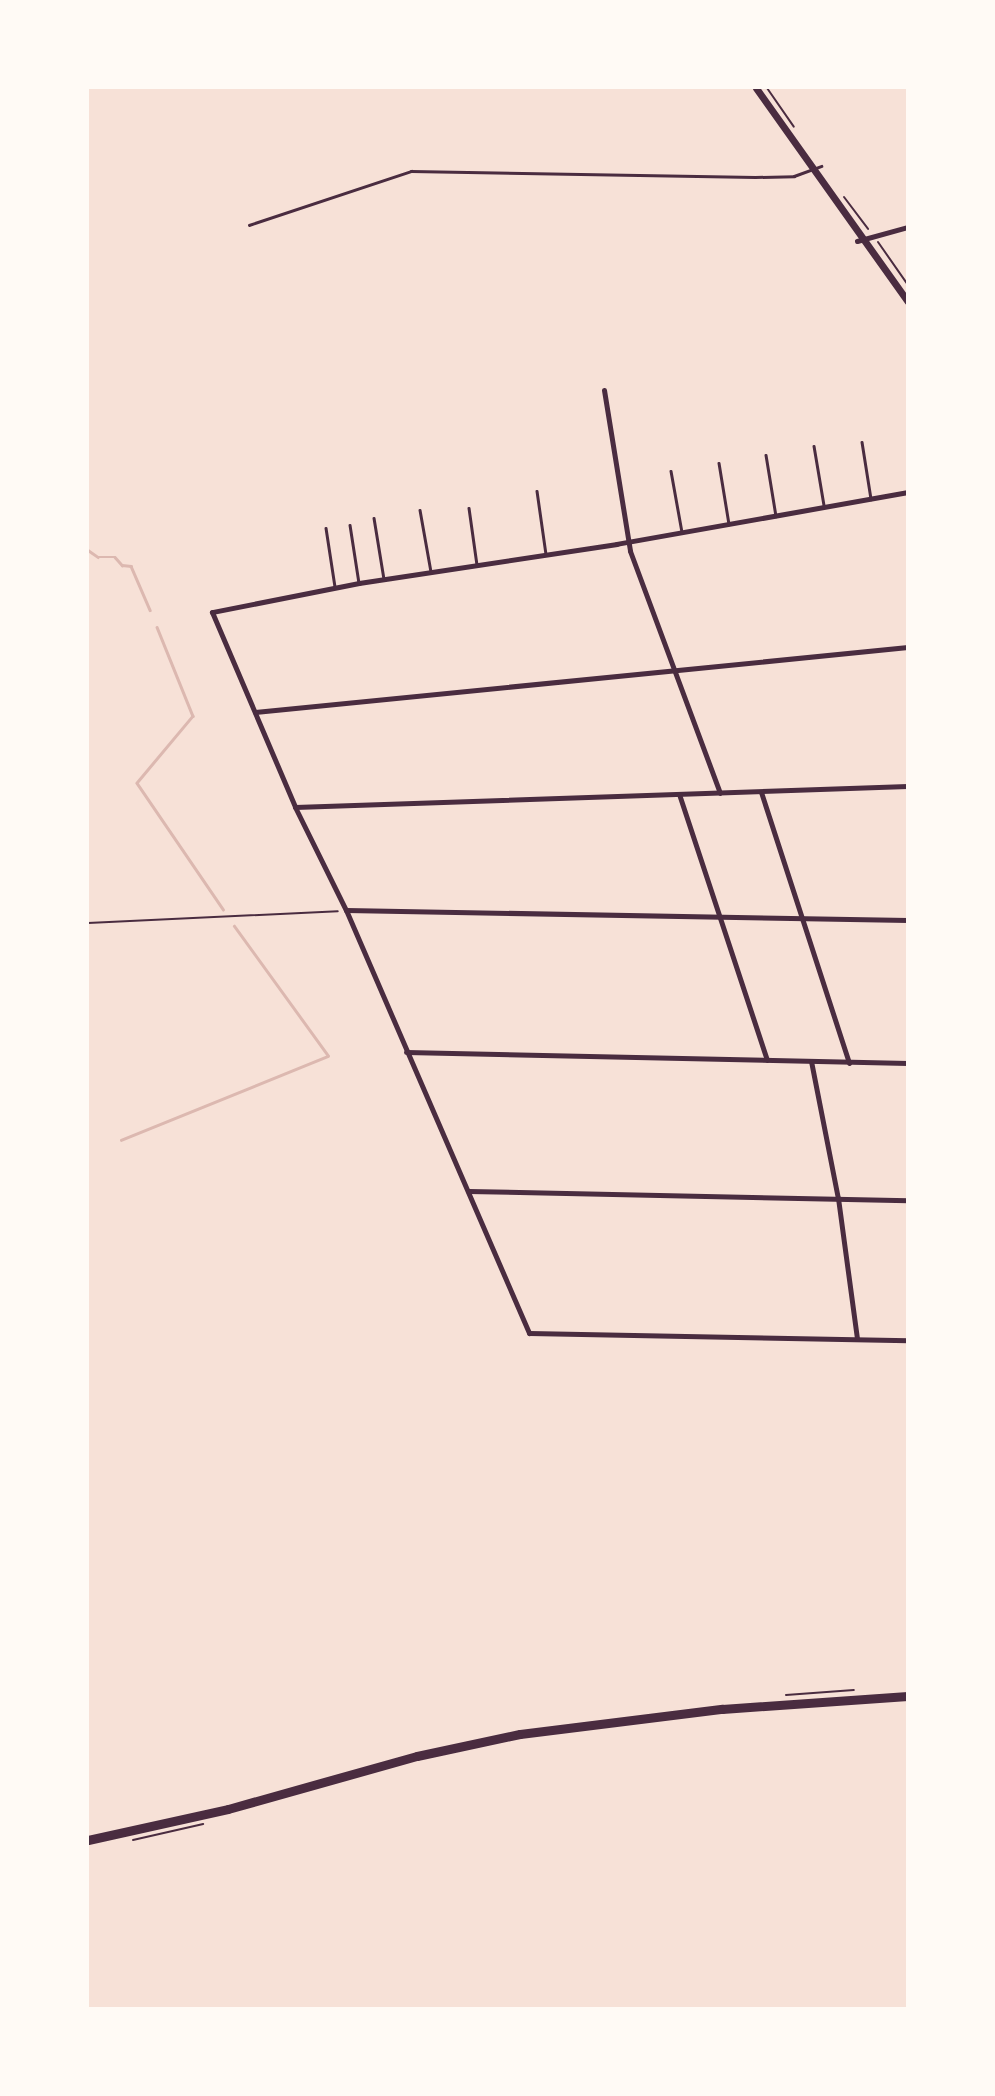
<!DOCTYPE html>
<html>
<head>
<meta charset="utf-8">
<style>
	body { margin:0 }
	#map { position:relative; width:995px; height:2096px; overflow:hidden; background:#f7e1d7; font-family:"Alegreya Sans",sans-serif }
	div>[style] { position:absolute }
	.stream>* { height:2.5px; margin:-1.25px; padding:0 1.25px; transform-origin:1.25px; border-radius:1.25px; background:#dcb8b0 }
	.path>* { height:2px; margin:-1px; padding:0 1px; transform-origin:1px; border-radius:1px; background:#4a2c40 }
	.service>* { height:2.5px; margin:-1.25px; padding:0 1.25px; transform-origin:1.25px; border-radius:1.25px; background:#4a2c40 }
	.minor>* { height:5px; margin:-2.5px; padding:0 2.5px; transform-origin:2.5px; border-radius:2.5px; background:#4a2c40 }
	.tertiary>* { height:7px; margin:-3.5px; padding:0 3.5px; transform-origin:3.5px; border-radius:3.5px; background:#4a2c40 }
	.primary>* { height:9px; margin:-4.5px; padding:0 4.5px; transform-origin:4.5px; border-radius:4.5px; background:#4a2c40 }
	span { translate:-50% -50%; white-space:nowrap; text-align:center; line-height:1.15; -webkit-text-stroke:7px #fffaf5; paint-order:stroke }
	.frame { position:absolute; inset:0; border:89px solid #fffaf5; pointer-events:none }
</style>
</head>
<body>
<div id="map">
	<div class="stream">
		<div style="left:88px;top:550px;width:12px;rotate:35deg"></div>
		<div style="left:98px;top:557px;width:17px"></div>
		<div style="left:115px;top:557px;width:11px;rotate:49deg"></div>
		<div style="left:122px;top:565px;width:9px;rotate:6deg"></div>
		<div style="left:131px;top:566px;width:48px;rotate:66.6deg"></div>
		<div style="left:157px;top:627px;width:96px;rotate:68deg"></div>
		<div style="left:193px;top:716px;width:87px;rotate:129.9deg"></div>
		<div style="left:137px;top:783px;width:153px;rotate:55.7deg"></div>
		<div style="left:121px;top:1140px;width:223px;rotate:-22.1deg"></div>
		<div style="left:328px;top:1056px;width:160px;rotate:-125.9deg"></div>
	</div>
	<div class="path">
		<div style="left:767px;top:88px;width:47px;rotate:55.3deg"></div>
		<div style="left:844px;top:197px;width:40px;rotate:53deg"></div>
		<div style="left:878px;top:242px;width:52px;rotate:55.1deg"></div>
		<div style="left:88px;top:923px;width:250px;rotate:-2.7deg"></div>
		<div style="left:786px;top:1695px;width:68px;rotate:-4.2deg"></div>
		<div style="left:133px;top:1840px;width:72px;rotate:-12.9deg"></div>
	</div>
	<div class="service">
		<div style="left:249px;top:225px;width:171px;rotate:-18.4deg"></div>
		<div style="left:411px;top:171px;width:344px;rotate:1deg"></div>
		<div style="left:755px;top:177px;width:39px;rotate:-1deg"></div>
		<div style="left:794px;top:176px;width:29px;rotate:-20deg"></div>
		<div style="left:862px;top:442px;width:58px;rotate:81deg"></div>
		<div style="left:814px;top:446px;width:60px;rotate:80.4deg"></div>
		<div style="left:766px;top:455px;width:62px;rotate:80.7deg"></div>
		<div style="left:719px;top:463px;width:62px;rotate:80.7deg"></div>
		<div style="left:671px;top:471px;width:62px;rotate:79.8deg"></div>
		<div style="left:537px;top:491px;width:64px;rotate:81.9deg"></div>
		<div style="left:469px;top:508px;width:58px;rotate:82deg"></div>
		<div style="left:420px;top:510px;width:63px;rotate:79.9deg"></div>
		<div style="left:374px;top:518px;width:62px;rotate:80.7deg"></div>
		<div style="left:350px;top:525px;width:59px;rotate:81.2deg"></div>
		<div style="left:326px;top:528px;width:60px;rotate:81.3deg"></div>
	</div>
	<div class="minor">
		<div style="left:857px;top:241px;width:53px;rotate:-15.4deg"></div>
		<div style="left:604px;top:390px;width:163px;rotate:80.8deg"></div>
		<div style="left:630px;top:551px;width:258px;rotate:69.6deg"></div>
		<div style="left:908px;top:492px;width:296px;rotate:169.9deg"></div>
		<div style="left:617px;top:544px;width:261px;rotate:171.4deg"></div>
		<div style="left:359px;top:583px;width:150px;rotate:168.8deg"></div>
		<div style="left:212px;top:612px;width:212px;rotate:66.9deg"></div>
		<div style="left:295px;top:807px;width:115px;rotate:63.7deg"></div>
		<div style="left:346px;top:910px;width:461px;rotate:66.6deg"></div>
		<div style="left:529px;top:1333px;width:379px;rotate:1.1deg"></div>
		<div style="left:255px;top:712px;width:656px;rotate:-5.68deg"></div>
		<div style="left:761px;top:792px;width:285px;rotate:72deg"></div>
		<div style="left:679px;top:794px;width:280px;rotate:71.7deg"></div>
		<div style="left:295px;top:807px;width:613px;rotate:-1.96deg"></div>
		<div style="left:346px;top:910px;width:562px;rotate:1.02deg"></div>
		<div style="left:406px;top:1052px;width:502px;rotate:1.26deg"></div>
		<div style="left:811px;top:1061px;width:140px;rotate:78.9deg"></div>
		<div style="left:838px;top:1198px;width:142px;rotate:82.3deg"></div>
		<div style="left:468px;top:1191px;width:440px;rotate:1.2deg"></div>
	</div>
	<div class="tertiary">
		<div style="left:756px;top:88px;width:262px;rotate:54.6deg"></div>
	</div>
	<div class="primary">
		<div style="left:88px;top:1840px;width:143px;rotate:-12.5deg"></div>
		<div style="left:228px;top:1809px;width:196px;rotate:-15.7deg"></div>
		<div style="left:417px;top:1756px;width:105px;rotate:-12.1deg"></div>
		<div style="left:520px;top:1734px;width:204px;rotate:-7.1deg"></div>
		<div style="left:722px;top:1709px;width:186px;rotate:-4deg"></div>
	</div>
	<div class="frame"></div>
</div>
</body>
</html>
